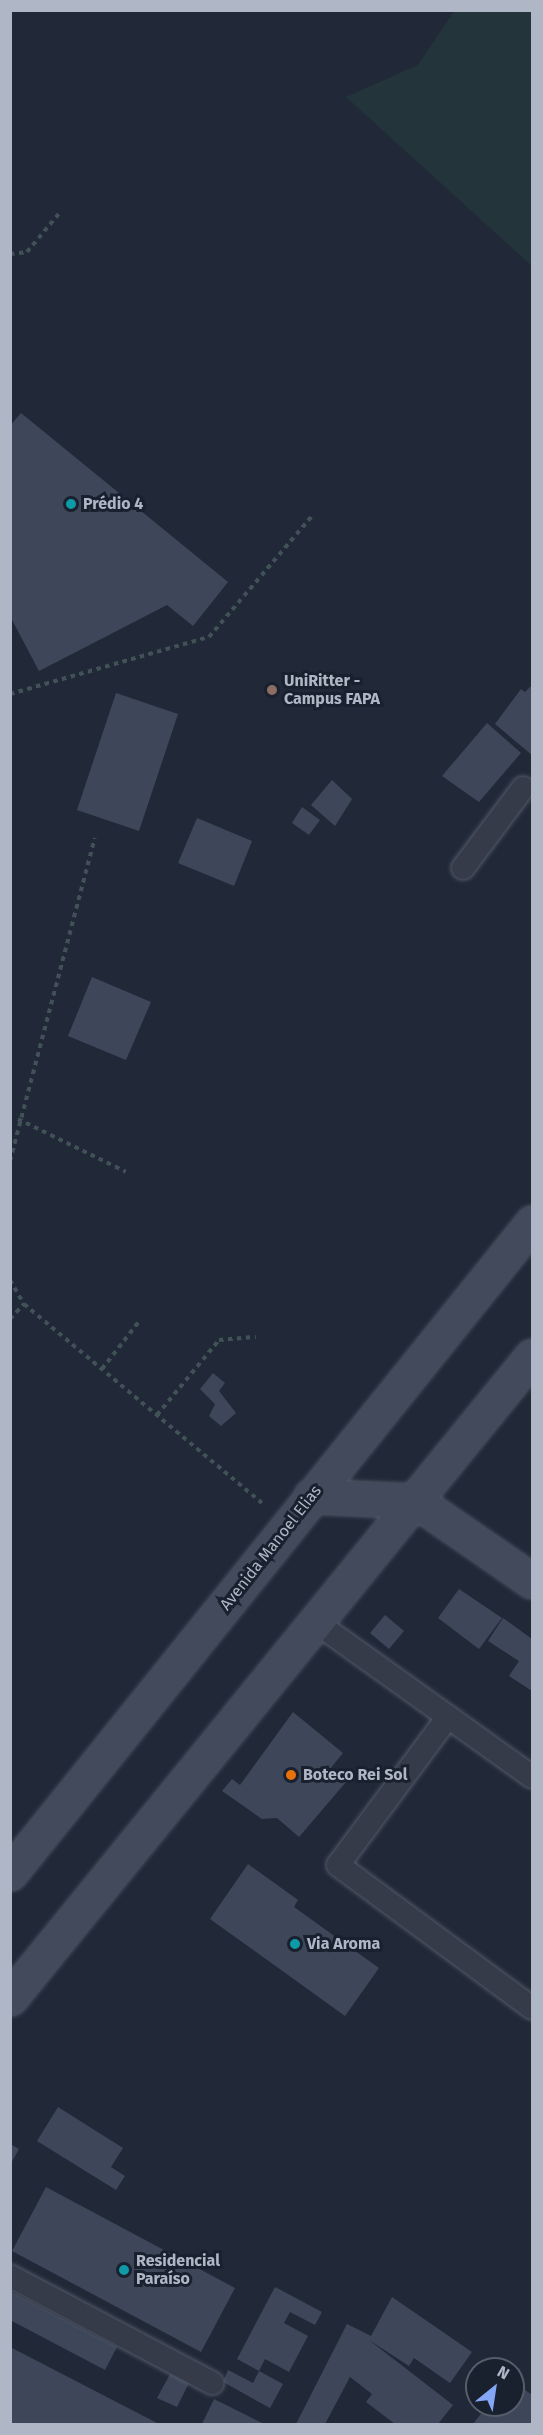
<!DOCTYPE html>
<html>
<head>
<meta charset="utf-8">
<style>
	body { margin:0 }
	#map { position:relative; width:543px; height:2435px; overflow:hidden; background:#212939; font-family:"Fira Sans",sans-serif }
	div>[style] { position:absolute }
	.green>* { inset:0; background:#23353a }
	.building>* { inset:0; background:#3d4759 }
	.path>* { height:4px; margin-top:-2px; transform-origin:0; background:repeating-linear-gradient(90deg,#415257 0 4.5px,transparent 0 9px) }
	.roads { filter:drop-shadow(0 0 2px #525967) drop-shadow(0 0 2px #525967) }
	.lane>* { height:22px; margin:-11px; padding:0 11px; transform-origin:11px; border-radius:11px; background:#353b49 }
	.secondary>* { height:33px; margin:-16.5px; padding:0 16.5px; transform-origin:16.5px; border-radius:16.5px; background:#434a5c }
	.dots>* { width:16px; height:16px; translate:-50% -50%; box-sizing:border-box; border:3px solid #1a212e; border-radius:50% }
	span { translate:-50% -50%; white-space:nowrap; text-align:center; line-height:1.15; -webkit-text-stroke:6px #1a212e; paint-order:stroke }
	.poi-label { font-size:16px; color:#afb6c5; font-weight:700 }
	.left { translate:0 -50%; text-align:left }
	.street-label { font-size:16px; color:#afb6c5 }
	.frame { position:absolute; inset:0; border:12px solid #afb6c5; pointer-events:none }
	.north { position:absolute; left:465px; top:2357px; width:60px; height:60px; box-sizing:border-box; background:#1a212e; border:2px solid #565d6a; border-radius:50%; rotate:30deg; font-size:16px; font-weight:700; line-height:24px; text-align:center; color:#afb6c5 }
	.north::after { content:''; display:block; margin:auto; width:21px; height:27px; background:#84a6f6; clip-path:polygon(50% 0,100% 100%,50% 72%,0 100%) }
</style>
</head>
<body>
<div id="map">
	<div class="green">
		<div style="clip-path:polygon(455px 10px,532px 11px,532px 266px,346px 97px,418px 65px)"></div>
	</div>
	<div class="building">
		<div style="clip-path:polygon(21px 413px,228px 582px,193px 626px,167px 605px,39px 671px,10px 616px,10px 426px)"></div>
		<div style="clip-path:polygon(532px 685px,532px 755px,495px 724px,521px 689px,525px 692px)"></div>
		<div style="clip-path:polygon(116px 693px,178px 714px,139px 831px,77px 810px)"></div>
		<div style="clip-path:polygon(487px 723px,521px 753px,479px 802px,442px 776px)"></div>
		<div style="clip-path:polygon(332px 780px,352px 799px,335px 826px,311px 805px)"></div>
		<div style="clip-path:polygon(302px 807px,320px 820px,309px 835px,292px 823px)"></div>
		<div style="clip-path:polygon(197px 818px,252px 841px,234px 886px,178px 863px)"></div>
		<div style="clip-path:polygon(92px 977px,151px 1002px,126px 1060px,68px 1036px)"></div>
		<div style="clip-path:polygon(213px 1373px,225px 1383px,219px 1391px,236px 1413px,221px 1426px,209px 1416px,215px 1404px,200px 1389px)"></div>
		<div style="clip-path:polygon(459px 1589px,502px 1618px,479px 1649px,438px 1618px)"></div>
		<div style="clip-path:polygon(385px 1615px,404px 1631px,389px 1649px,370px 1633px)"></div>
		<div style="clip-path:polygon(503px 1618px,532px 1639px,532px 1691px,509px 1676px,519px 1661px,488px 1641px)"></div>
		<div style="clip-path:polygon(293px 1712px,343px 1753px,330px 1769px,346px 1782px,299px 1837px,277px 1818px,262px 1819px,222px 1791px,232px 1779px,240px 1785px)"></div>
		<div style="clip-path:polygon(248px 1864px,298px 1900px,294px 1907px,379px 1968px,345px 2016px,210px 1919px)"></div>
		<div style="clip-path:polygon(58px 2107px,123px 2148px,111px 2167px,125px 2176px,116px 2190px,37px 2141px)"></div>
		<div style="clip-path:polygon(10px 2144px,19px 2149px,10px 2165px)"></div>
		<div style="clip-path:polygon(46px 2187px,235px 2288px,201px 2352px,12px 2251px)"></div>
		<div style="clip-path:polygon(275px 2287px,322px 2312px,315px 2325px,290px 2312px,284px 2323px,308px 2336px,289px 2372px,265px 2359px,259px 2371px,237px 2359px)"></div>
		<div style="clip-path:polygon(10px 2291px,117px 2347px,105px 2370px,10px 2320px)"></div>
		<div style="clip-path:polygon(392px 2297px,472px 2352px,450px 2383px,414px 2358px,409px 2366px,369px 2340px,453px 2405px,438px 2424px,395px 2424px,366px 2402px,372px 2394px,350px 2377px,325px 2424px,296px 2424px,347px 2324px,371px 2336px)"></div>
		<div style="clip-path:polygon(10px 2347px,159px 2424px,10px 2424px)"></div>
		<div style="clip-path:polygon(228px 2370px,253px 2383px,259px 2371px,283px 2384px,270px 2408px,223px 2382px)"></div>
		<div style="clip-path:polygon(170px 2374px,189px 2383px,177px 2407px,157px 2398px)"></div>
		<div style="clip-path:polygon(513px 2381px,532px 2395px,532px 2424px,473px 2424px,488px 2405px,513px 2405px)"></div>
		<div style="clip-path:polygon(214px 2399px,264px 2424px,202px 2424px)"></div>
	</div>
	<div class="path">
		<div style="left:10px;top:254px;width:17px;rotate:-7deg"></div>
		<div style="left:27px;top:252px;width:53px;rotate:-50.3deg"></div>
		<div style="left:10px;top:694px;width:207px;rotate:-16deg"></div>
		<div style="left:209px;top:637px;width:160px;rotate:-49.6deg"></div>
		<div style="left:18px;top:1119px;width:120px;rotate:26.1deg"></div>
		<div style="left:10px;top:1161px;width:334px;rotate:-75.3deg"></div>
		<div style="left:10px;top:1280px;width:28px;rotate:60deg"></div>
		<div style="left:24px;top:1304px;width:310px;rotate:39.9deg"></div>
		<div style="left:10px;top:1319px;width:21px;rotate:-47deg"></div>
		<div style="left:102px;top:1369px;width:63px;rotate:-52deg"></div>
		<div style="left:157px;top:1415px;width:97px;rotate:-50.4deg"></div>
		<div style="left:219px;top:1340px;width:37px;rotate:-5deg"></div>
	</div>
	<div class="roads">
		<div class="lane">
			<div style="left:463px;top:868px;width:100px;rotate:-53.1deg"></div>
			<div style="left:317px;top:1623px;width:264px;rotate:35.6deg"></div>
			<div style="left:448px;top:1717px;width:184px;rotate:126.6deg"></div>
			<div style="left:338px;top:1865px;width:241px;rotate:36.4deg"></div>
			<div style="left:10px;top:2276px;width:229px;rotate:27.9deg"></div>
		</div>
		<div class="secondary">
			<div style="left:311px;top:1496px;width:105px;rotate:2.7deg"></div>
			<div style="left:416px;top:1501px;width:141px;rotate:34.6deg"></div>
			<div style="left:10px;top:1873px;width:834px;rotate:-51.23deg"></div>
			<div style="left:10px;top:1998px;width:827px;rotate:-50.89deg"></div>
		</div>
	</div>
	<div class="dots">
		<div style="left:71px;top:504px;background:#0f9aa8"></div>
		<div style="left:272px;top:690px;background:#8d6e63"></div>
		<div style="left:291px;top:1775px;background:#e8710a"></div>
		<div style="left:295px;top:1944px;background:#0f9aa8"></div>
		<div style="left:124px;top:2270px;background:#0f9aa8"></div>
	</div>
	<div class="poi-label">
		<span class="left" style="left:83px;top:504px">Prédio 4</span>
		<span class="left" style="left:284px;top:690px">UniRitter -<br>Campus FAPA</span>
		<span class="left" style="left:303px;top:1775px">Boteco Rei Sol</span>
		<span class="left" style="left:307px;top:1944px">Via Aroma</span>
		<span class="left" style="left:136px;top:2270px">Residencial<br>Paraíso</span>
	</div>
	<div class="street-label">
		<span style="left:271px;top:1548px;rotate:-52deg">Avenida Manoel Elias</span>
	</div>
	<div class="frame"></div>
	<div class="north">N</div>
</div>
</body>
</html>
